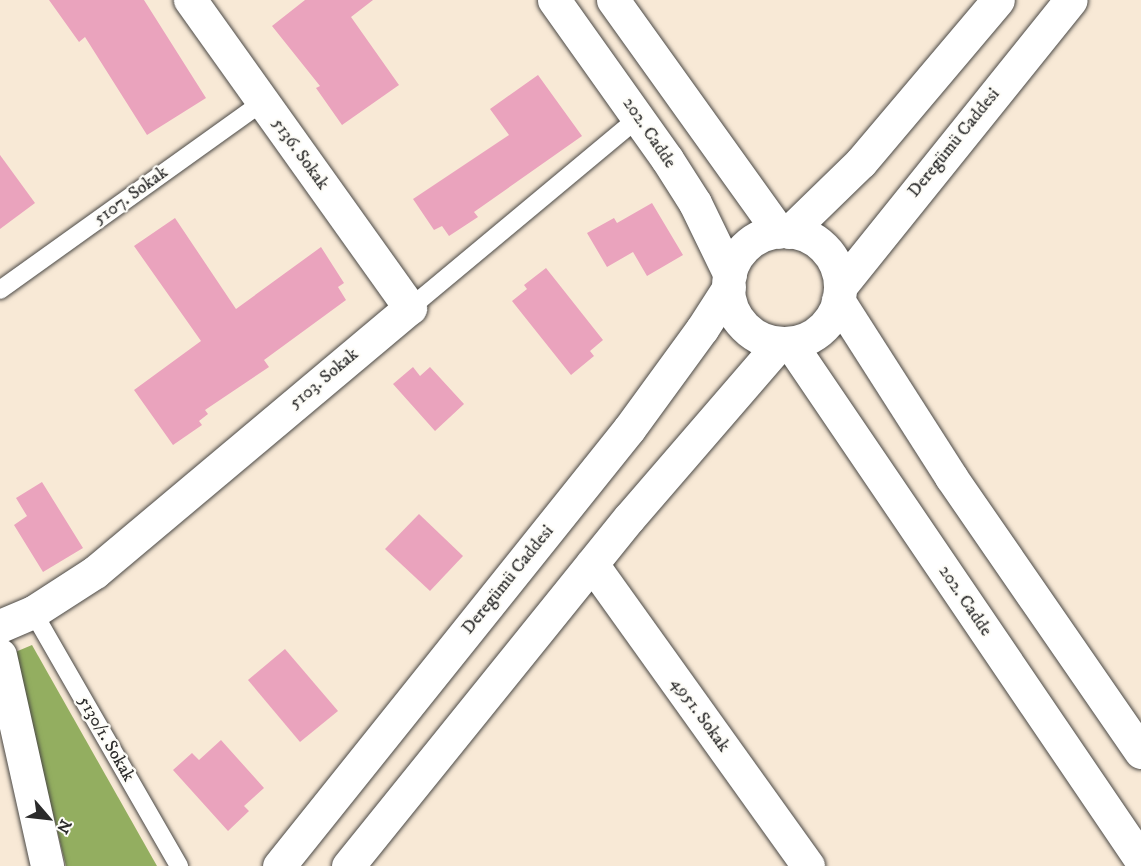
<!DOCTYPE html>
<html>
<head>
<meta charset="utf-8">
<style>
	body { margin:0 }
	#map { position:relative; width:1141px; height:866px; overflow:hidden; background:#f8e9d6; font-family:"IM FELL DW Pica",serif }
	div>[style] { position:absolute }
	.forest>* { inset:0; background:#93ae60 }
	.building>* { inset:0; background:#eaa3bd }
	.roads { filter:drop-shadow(0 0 2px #4a4845) drop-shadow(0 0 2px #4a4845) }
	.lane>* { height:18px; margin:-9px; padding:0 9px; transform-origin:9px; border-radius:9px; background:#fff }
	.street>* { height:33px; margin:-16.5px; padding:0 16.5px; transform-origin:16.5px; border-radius:16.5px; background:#fff }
	.secondary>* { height:33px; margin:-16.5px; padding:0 16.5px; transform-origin:16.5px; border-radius:16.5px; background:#fff }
	.secondary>.ring { margin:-16.5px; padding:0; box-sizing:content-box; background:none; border:33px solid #fff; border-radius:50% }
	span { translate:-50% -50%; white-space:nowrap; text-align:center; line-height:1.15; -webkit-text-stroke:4.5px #fdfcf7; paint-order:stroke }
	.street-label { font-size:18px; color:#2b2b2b }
	.north { position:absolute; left:18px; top:788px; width:60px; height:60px; -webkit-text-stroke:4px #fdfcf7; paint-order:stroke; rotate:118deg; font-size:16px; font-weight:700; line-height:24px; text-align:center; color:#2b2b2b }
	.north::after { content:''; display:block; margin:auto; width:21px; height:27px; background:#2b2b2b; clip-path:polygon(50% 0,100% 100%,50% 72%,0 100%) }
</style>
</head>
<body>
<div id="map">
	<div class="forest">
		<div style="clip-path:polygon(32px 645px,157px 866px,66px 866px,13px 653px)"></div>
	</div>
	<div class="building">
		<div style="clip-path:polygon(49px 0,144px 0,206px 98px,147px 135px,85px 37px,79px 42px)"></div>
		<div style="clip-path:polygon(305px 0,373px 0,351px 17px,399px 85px,342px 125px,316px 88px,320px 86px,272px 26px)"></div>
		<div style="clip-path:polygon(538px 75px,582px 136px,474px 212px,478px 217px,449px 236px,442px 226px,434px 230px,413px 199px,509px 135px,490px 109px)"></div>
		<div style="clip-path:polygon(0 155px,35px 203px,0 229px)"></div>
		<div style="clip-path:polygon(652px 203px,683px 255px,647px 276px,633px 252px,607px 267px,587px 233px,614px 218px,617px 223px)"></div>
		<div style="clip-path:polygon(175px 218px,236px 309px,321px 247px,344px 283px,338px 287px,346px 300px,264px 360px,269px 367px,205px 410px,208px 414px,199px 421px,202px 425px,173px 445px,134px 390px,201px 341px,134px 246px)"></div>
		<div style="clip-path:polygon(546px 268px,603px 340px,590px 351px,594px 356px,571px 375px,512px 301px,527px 289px,524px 285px)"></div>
		<div style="clip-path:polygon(413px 367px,420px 376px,430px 367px,464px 404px,435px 431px,393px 384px)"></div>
		<div style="clip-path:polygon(42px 482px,83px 548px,43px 572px,14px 525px,27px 516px,16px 498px)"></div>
		<div style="clip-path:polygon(419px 514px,463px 556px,430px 591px,385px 549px)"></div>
		<div style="clip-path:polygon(285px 649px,338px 711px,300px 742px,248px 680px)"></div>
		<div style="clip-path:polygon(221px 740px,264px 788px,244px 806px,249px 811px,228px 831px,173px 770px,192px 753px,199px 760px)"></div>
	</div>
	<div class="roads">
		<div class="lane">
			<div style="left:0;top:290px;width:323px;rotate:-35.6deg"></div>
			<div style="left:410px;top:308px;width:298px;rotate:-39.8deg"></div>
			<div style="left:33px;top:612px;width:293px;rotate:60.1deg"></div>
		</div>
		<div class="street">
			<div style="left:592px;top:564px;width:371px;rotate:54.4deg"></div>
			<div style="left:0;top:626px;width:36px;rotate:-23deg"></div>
			<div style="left:33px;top:612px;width:74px;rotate:-32.8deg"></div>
			<div style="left:95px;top:572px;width:411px;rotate:-40deg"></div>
			<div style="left:410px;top:308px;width:379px;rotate:-125.5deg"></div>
			<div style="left:0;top:655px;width:216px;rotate:77.4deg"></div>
		</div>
		<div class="secondary">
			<div style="left:554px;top:0;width:195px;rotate:54.6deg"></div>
			<div style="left:667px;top:159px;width:52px;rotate:57.5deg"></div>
			<div style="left:695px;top:203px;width:80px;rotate:64.1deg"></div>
			<div style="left:613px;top:0;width:285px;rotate:54.4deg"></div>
			<div class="ring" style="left:728px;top:231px;width:79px;height:79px"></div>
			<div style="left:789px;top:232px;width:100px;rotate:-44.2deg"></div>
			<div style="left:861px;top:162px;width:212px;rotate:-49.8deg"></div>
			<div style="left:840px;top:287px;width:368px;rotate:-51.2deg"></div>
			<div style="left:838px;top:300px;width:210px;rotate:57.4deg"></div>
			<div style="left:951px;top:477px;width:334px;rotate:55.4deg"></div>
			<div style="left:790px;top:343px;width:625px;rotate:55.83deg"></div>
			<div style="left:279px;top:866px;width:560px;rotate:-51.31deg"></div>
			<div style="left:629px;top:429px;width:124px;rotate:-53.9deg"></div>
			<div style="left:702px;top:329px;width:50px;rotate:-57.3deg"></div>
			<div style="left:348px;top:866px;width:447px;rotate:-51.1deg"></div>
			<div style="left:629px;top:518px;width:231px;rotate:-49.2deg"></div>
		</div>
	</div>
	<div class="street-label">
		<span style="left:649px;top:133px;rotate:56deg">202. Cadde</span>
		<span style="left:954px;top:143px;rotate:-51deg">Deregümü Caddesi</span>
		<span style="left:300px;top:154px;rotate:54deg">5136. Sokak</span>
		<span style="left:131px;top:196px;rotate:-36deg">5107. Sokak</span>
		<span style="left:324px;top:379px;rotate:-40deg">5103. Sokak</span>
		<span style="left:508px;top:580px;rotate:-51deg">Deregümü Caddesi</span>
		<span style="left:965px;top:601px;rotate:56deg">202. Cadde</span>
		<span style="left:700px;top:715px;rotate:54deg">4951. Sokak</span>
		<span style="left:106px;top:739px;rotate:60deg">5130/1. Sokak</span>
	</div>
	<div class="north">N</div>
</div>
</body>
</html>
